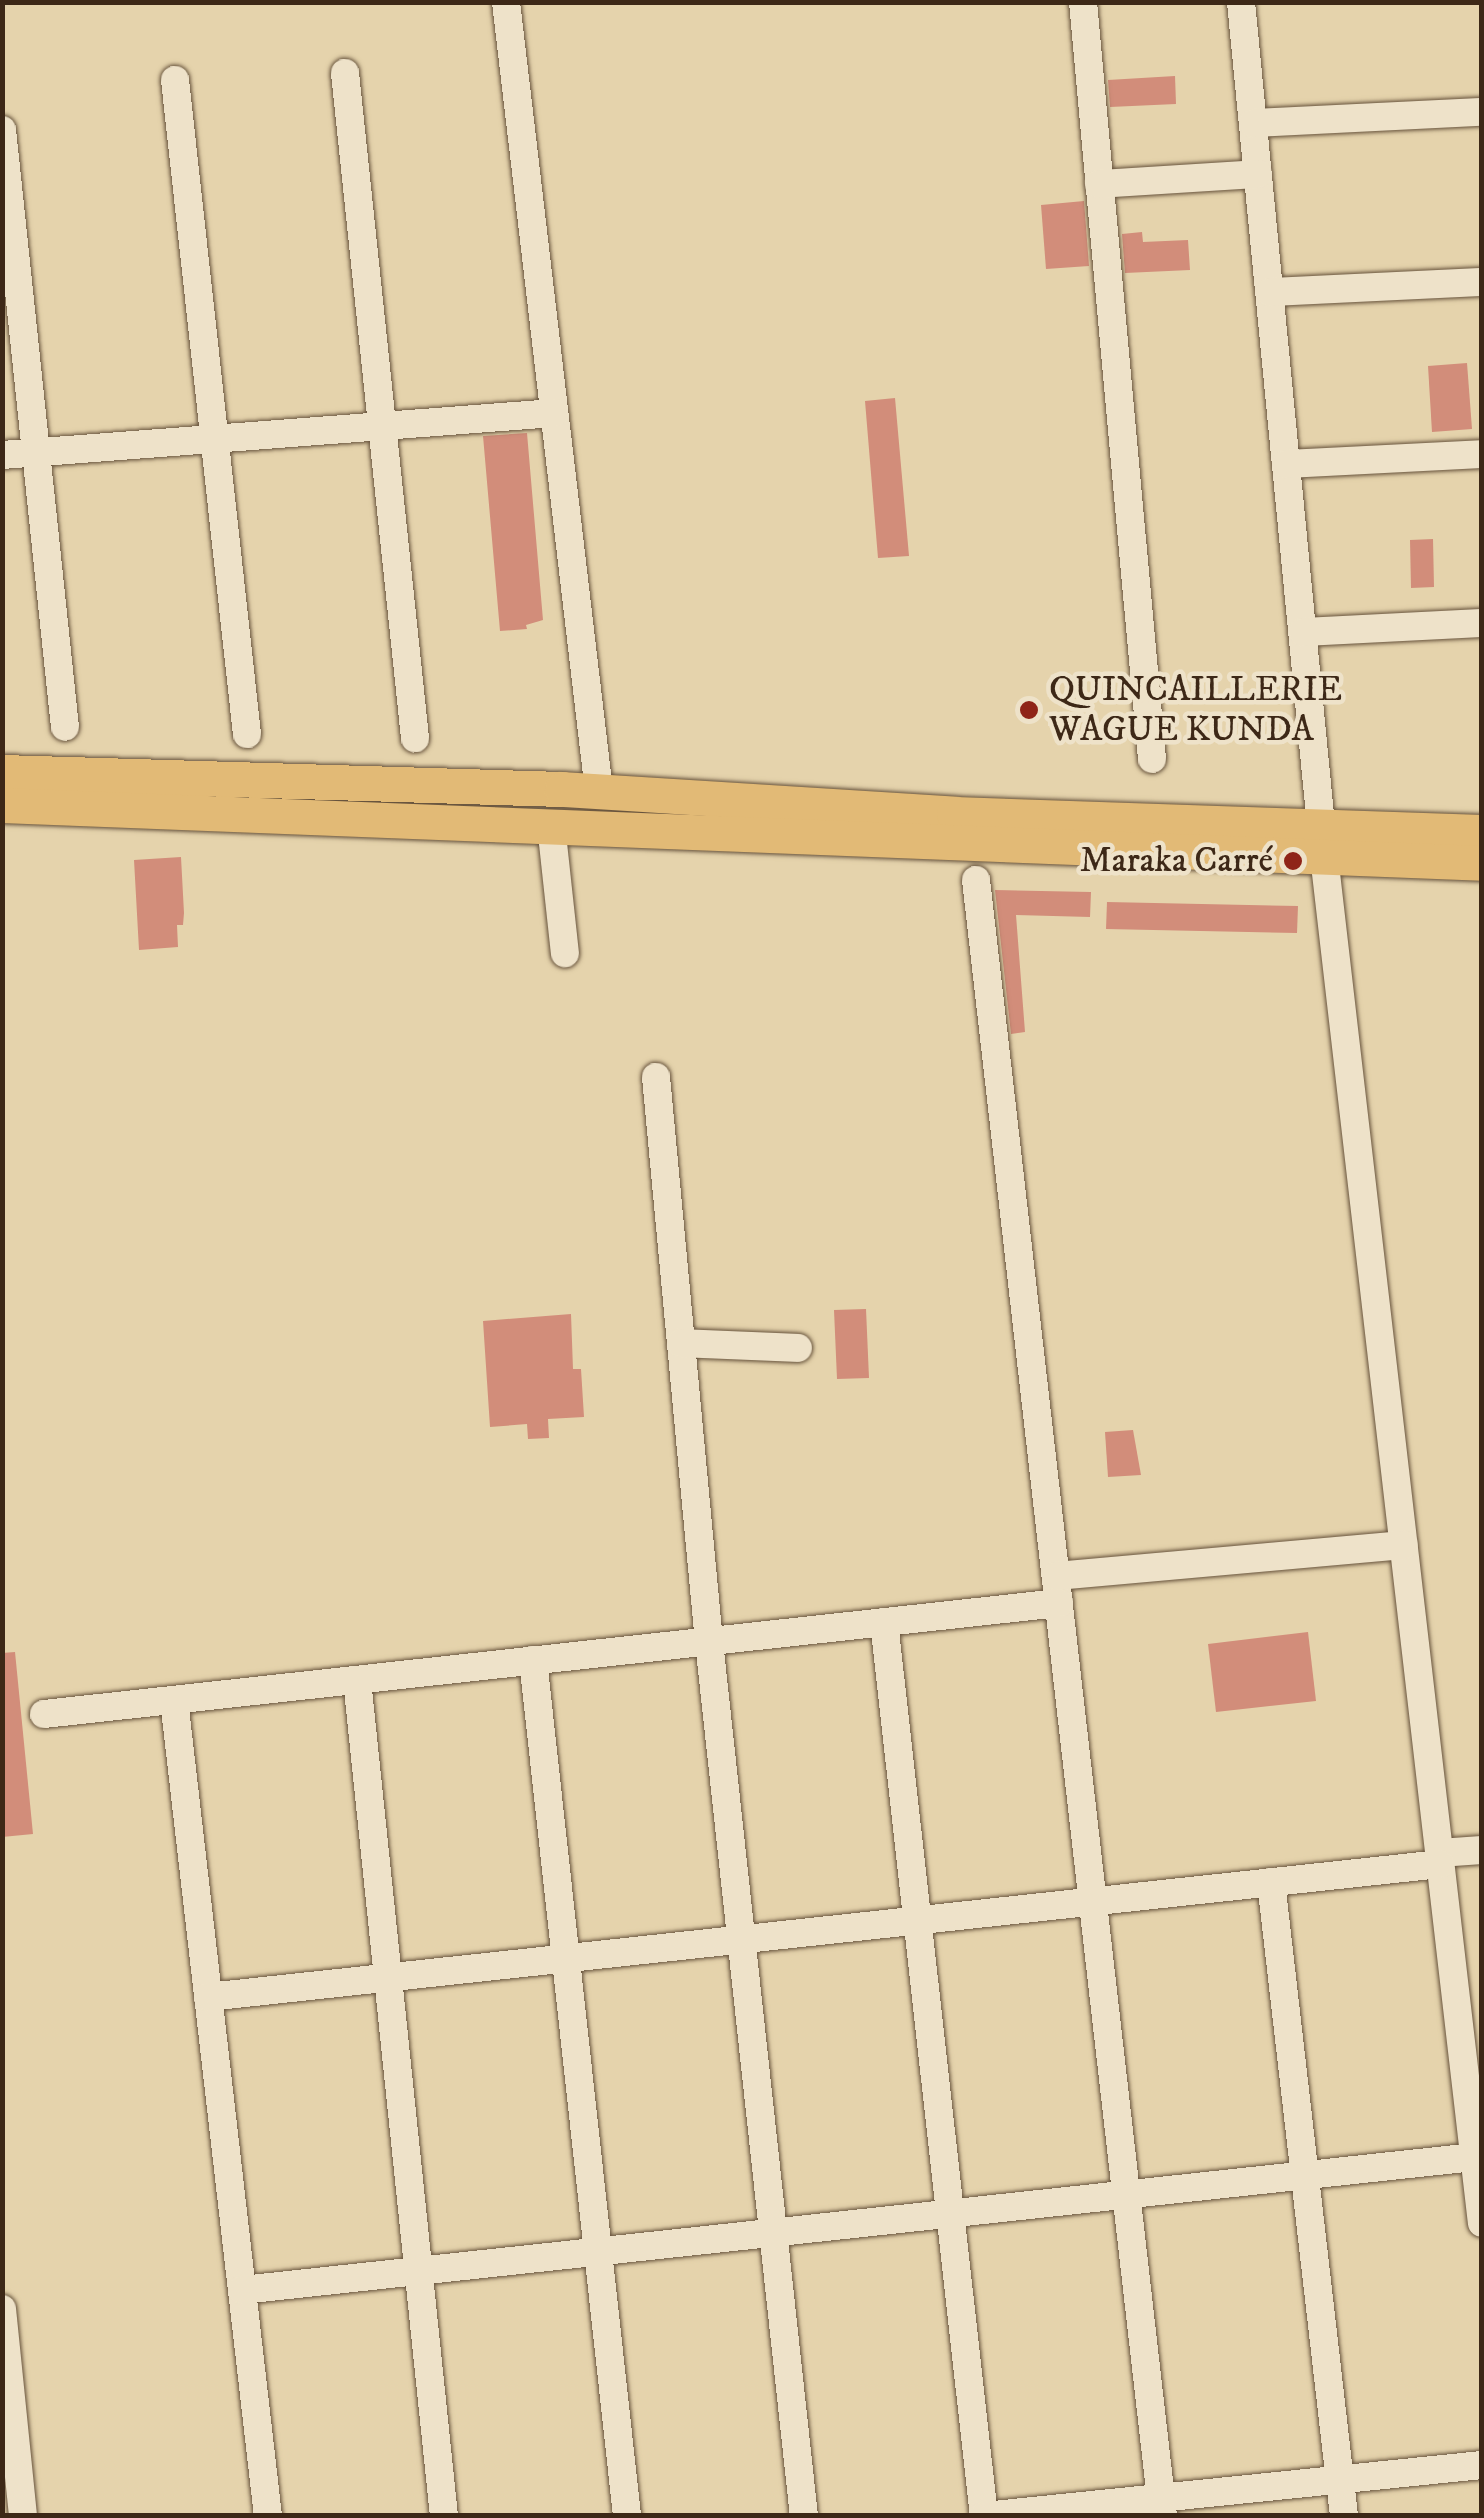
<!DOCTYPE html>
<html>
<head>
<meta charset="utf-8">
<style>
	body { margin:0 }
	#map { position:relative; width:1484px; height:2518px; overflow:hidden; background:#e5d3ac; font-family:"IM FELL DW Pica",serif }
	div>[style] { position:absolute }
	.building>* { inset:0; background:#d28d7a }
	.roads { filter:drop-shadow(0 0 2px #67533c) drop-shadow(0 0 2px #67533c) }
	.minor>* { height:28px; margin:-14px; padding:0 14px; transform-origin:14px; border-radius:14px; background:#eee2c9 }
	.major>* { height:35px; margin:-17.5px; padding:0 17.5px; transform-origin:17.5px; border-radius:17.5px; background:#e2ba76 }
	.dots>* { width:28px; height:28px; translate:-50% -50%; box-sizing:border-box; border:5px solid #eee2c9; border-radius:50% }
	span { translate:-50% -50%; white-space:nowrap; text-align:center; line-height:1.15; -webkit-text-stroke:9px #eee2c9; paint-order:stroke }
	.poi-label { font-size:35px; color:#3d2817 }
	.left { translate:0 -50%; text-align:left }
	.right { translate:-100% -50%; text-align:right }
	.frame { position:absolute; inset:0; border:5px solid #3d2817; pointer-events:none }
</style>
</head>
<body>
<div id="map">
	<div class="building">
		<div style="clip-path:polygon(1175px 76px,1176px 104px,1110px 107px,1108px 80px)"></div>
		<div style="clip-path:polygon(1084px 201px,1089px 266px,1046px 269px,1041px 205px)"></div>
		<div style="clip-path:polygon(1142px 232px,1143px 242px,1188px 240px,1190px 270px,1125px 273px,1122px 234px)"></div>
		<div style="clip-path:polygon(1467px 363px,1472px 429px,1432px 432px,1428px 366px)"></div>
		<div style="clip-path:polygon(895px 398px,909px 556px,878px 558px,865px 401px)"></div>
		<div style="clip-path:polygon(527px 433px,543px 620px,526px 625px,527px 629px,500px 631px,483px 436px)"></div>
		<div style="clip-path:polygon(1433px 539px,1434px 587px,1411px 588px,1410px 540px)"></div>
		<div style="clip-path:polygon(181px 857px,184px 913px,183px 925px,177px 925px,178px 947px,139px 950px,134px 860px)"></div>
		<div style="clip-path:polygon(995px 890px,1091px 892px,1090px 917px,1016px 915px,1025px 1032px,1011px 1034px)"></div>
		<div style="clip-path:polygon(1107px 902px,1298px 906px,1297px 933px,1106px 929px)"></div>
		<div style="clip-path:polygon(866px 1309px,869px 1378px,837px 1379px,834px 1310px)"></div>
		<div style="clip-path:polygon(571px 1314px,573px 1369px,581px 1369px,584px 1417px,548px 1419px,549px 1438px,528px 1439px,527px 1424px,490px 1427px,483px 1321px)"></div>
		<div style="clip-path:polygon(1133px 1430px,1141px 1475px,1108px 1477px,1105px 1432px)"></div>
		<div style="clip-path:polygon(1308px 1632px,1316px 1701px,1216px 1712px,1208px 1644px)"></div>
		<div style="clip-path:polygon(15px 1652px,33px 1834px,2px 1837px,2px 1653px)"></div>
	</div>
	<div class="roads">
		<div class="minor">
			<div style="left:506px;top:2px;width:794px;rotate:83.28deg"></div>
			<div style="left:1083px;top:2px;width:760px;rotate:84.79deg"></div>
			<div style="left:1241px;top:2px;width:828px;rotate:84.45deg"></div>
			<div style="left:345px;top:73px;width:669px;rotate:83.99deg"></div>
			<div style="left:175px;top:80px;width:658px;rotate:83.72deg"></div>
			<div style="left:1253px;top:123px;width:229px;rotate:-2.8deg"></div>
			<div style="left:2px;top:130px;width:600px;rotate:83.98deg"></div>
			<div style="left:1099px;top:184px;width:159px;rotate:-3.6deg"></div>
			<div style="left:1270px;top:292px;width:212px;rotate:-2.7deg"></div>
			<div style="left:2px;top:455px;width:554px;rotate:-4.35deg"></div>
			<div style="left:1286px;top:464px;width:196px;rotate:-2.9deg"></div>
			<div style="left:1303px;top:632px;width:179px;rotate:-2.9deg"></div>
			<div style="left:551px;top:825px;width:129px;rotate:83.8deg"></div>
			<div style="left:1324px;top:856px;width:1376px;rotate:83.41deg"></div>
			<div style="left:976px;top:880px;width:1647px;rotate:83.48deg"></div>
			<div style="left:656px;top:1077px;width:567px;rotate:84.64deg"></div>
			<div style="left:709px;top:1642px;width:879px;rotate:83.8deg"></div>
			<div style="left:681px;top:1343px;width:117px;rotate:2.4deg"></div>
			<div style="left:1056px;top:1576px;width:349px;rotate:-5.1deg"></div>
			<div style="left:884px;top:1622px;width:900px;rotate:83.62deg"></div>
			<div style="left:533px;top:1660px;width:861px;rotate:83.73deg"></div>
			<div style="left:357px;top:1680px;width:841px;rotate:84.06deg"></div>
			<div style="left:174px;top:1700px;width:821px;rotate:83.43deg"></div>
			<div style="left:44px;top:1714px;width:1021px;rotate:-6.24deg"></div>
			<div style="left:1439px;top:1853px;width:43px;rotate:-4deg"></div>
			<div style="left:1271px;top:1882px;width:638px;rotate:83.43deg"></div>
			<div style="left:208px;top:1997px;width:1239px;rotate:-6.16deg"></div>
			<div style="left:242px;top:2290px;width:1239px;rotate:-6.16deg"></div>
			<div style="left:2px;top:2309px;width:208px;rotate:84.2deg"></div>
			<div style="left:984px;top:2516px;width:501px;rotate:-5.85deg"></div>
		</div>
		<div class="major">
			<div style="left:2px;top:772px;width:560px;rotate:1.74deg"></div>
			<div style="left:562px;top:789px;width:393px;rotate:3.6deg"></div>
			<div style="left:954px;top:814px;width:528px;rotate:1.95deg"></div>
			<div style="left:2px;top:805px;width:1481px;rotate:2.24deg"></div>
		</div>
	</div>
	<div class="dots">
		<div style="left:1029px;top:710px;background:#8f2418"></div>
		<div style="left:1293px;top:861px;background:#8f2418"></div>
	</div>
	<div class="poi-label">
		<span class="left" style="left:1049px;top:710px">QUINCAILLERIE<br>WAGUE KUNDA</span>
		<span class="right" style="left:1273px;top:861px">Maraka Carré</span>
	</div>
	<div class="frame"></div>
</div>
</body>
</html>
